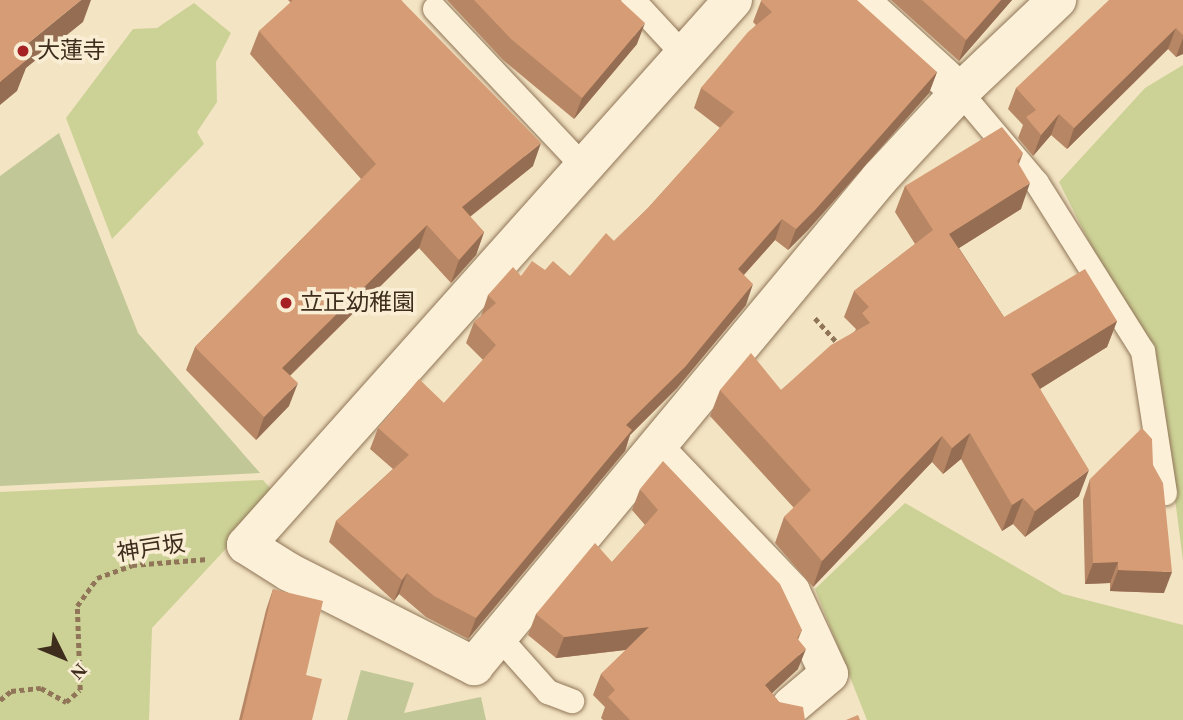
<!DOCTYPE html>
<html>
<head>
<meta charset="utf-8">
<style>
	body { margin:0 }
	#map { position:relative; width:1183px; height:720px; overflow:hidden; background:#f3e4c3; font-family:"Times New Roman","Noto Sans JP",serif }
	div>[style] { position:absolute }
	.green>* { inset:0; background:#ccd296 }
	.cemetery>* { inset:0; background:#c1c796 }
	.path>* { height:4.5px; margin-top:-2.25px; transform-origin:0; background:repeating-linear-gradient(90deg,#907558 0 5px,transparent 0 8.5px) }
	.roads { filter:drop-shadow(0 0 2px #907558) drop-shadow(0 0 2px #907558) }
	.service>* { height:24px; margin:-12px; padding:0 12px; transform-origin:12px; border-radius:12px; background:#fcf1d8 }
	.minor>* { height:38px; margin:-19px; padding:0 19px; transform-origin:19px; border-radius:19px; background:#fcf1d8 }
	.wall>* { inset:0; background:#b78665 }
	.shaded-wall>* { inset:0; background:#956d52 }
	.building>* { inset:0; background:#d59c75 }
	.dots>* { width:19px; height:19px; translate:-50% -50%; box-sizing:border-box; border:4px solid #f9eed4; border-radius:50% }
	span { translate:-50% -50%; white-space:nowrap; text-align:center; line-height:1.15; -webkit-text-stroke:7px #f9eed4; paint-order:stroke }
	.poi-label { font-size:23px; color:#3e2d1d }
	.left { translate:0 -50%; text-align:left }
	.street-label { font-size:23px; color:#3e2d1d }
	.north { position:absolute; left:28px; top:622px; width:70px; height:70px; -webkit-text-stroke:5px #f9eed4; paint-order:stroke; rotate:133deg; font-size:19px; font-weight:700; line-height:28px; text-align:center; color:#3e2d1d }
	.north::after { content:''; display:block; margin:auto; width:24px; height:32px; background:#3e2d1d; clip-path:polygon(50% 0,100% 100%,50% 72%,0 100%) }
</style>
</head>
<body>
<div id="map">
	<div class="green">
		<div style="clip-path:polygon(194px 3px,231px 33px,216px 62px,217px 102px,197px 132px,204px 144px,112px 239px,66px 118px,133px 29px,157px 28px)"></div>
		<div style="clip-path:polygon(1183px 65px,1183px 561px,1160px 382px,1059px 182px,1145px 88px)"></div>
		<div style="clip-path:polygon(263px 480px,276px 495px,152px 628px,149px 720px,0 720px,0 492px)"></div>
		<div style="clip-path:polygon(905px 503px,1063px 594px,1183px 625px,1183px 720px,867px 720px,815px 589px)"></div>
	</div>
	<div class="cemetery">
		<div style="clip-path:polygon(59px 133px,138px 333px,260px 473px,0 486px,0 176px)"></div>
		<div style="clip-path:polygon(361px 670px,414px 683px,404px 713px,481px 697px,486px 720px,347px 720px)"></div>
	</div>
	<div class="path">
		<div style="left:815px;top:318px;width:36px;rotate:48deg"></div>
		<div style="left:0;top:700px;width:14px;rotate:-39deg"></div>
		<div style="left:11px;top:691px;width:30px;rotate:-6deg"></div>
		<div style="left:41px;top:688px;width:29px;rotate:29deg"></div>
		<div style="left:66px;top:702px;width:18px;rotate:-41deg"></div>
		<div style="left:80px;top:690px;width:84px;rotate:-92deg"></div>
		<div style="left:77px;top:606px;width:34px;rotate:-54deg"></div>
		<div style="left:97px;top:578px;width:37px;rotate:-20deg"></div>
		<div style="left:132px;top:565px;width:76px;rotate:-4.5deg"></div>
	</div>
	<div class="roads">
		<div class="service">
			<div style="left:633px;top:0;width:75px;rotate:47.2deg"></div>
			<div style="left:435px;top:9px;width:217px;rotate:46.7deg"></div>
			<div style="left:960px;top:92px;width:119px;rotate:49.8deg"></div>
			<div style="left:1037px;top:183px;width:199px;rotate:57.8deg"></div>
			<div style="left:1143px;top:351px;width:144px;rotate:81.2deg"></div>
			<div style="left:499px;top:637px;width:74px;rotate:48.3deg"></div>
			<div style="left:548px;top:692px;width:26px;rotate:21deg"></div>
		</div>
		<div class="minor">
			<div style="left:733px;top:0;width:731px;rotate:131.78deg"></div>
			<div style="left:246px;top:545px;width:51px;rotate:32.1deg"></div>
			<div style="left:289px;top:572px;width:208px;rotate:26.9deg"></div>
			<div style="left:474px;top:666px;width:635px;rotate:-50.24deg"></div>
			<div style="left:880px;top:178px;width:117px;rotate:-47.1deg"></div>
			<div style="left:960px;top:92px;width:134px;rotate:-43.5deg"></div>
			<div style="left:859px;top:0;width:137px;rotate:42.3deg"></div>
			<div style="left:656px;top:450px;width:196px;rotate:46.4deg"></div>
			<div style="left:791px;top:592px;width:90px;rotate:65.1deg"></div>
			<div style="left:829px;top:674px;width:50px;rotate:139.9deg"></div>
		</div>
	</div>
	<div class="wall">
		<div style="clip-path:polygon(288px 0,401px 0,533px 166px,470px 217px,484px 232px,476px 255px,451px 283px,419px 248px,290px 376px,289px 406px,256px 440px,186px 370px,195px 347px,361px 179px,250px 54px,259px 31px,291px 3px)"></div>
		<div style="clip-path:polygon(447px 0,620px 0,637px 44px,574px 119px,503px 60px)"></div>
		<div style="clip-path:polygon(891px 0,1012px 0,959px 61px)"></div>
		<div style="clip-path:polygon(1183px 0,1183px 54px,1176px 57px,1168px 49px,1067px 149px,1051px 135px,1033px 156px,1018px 138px,1023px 125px,1008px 109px,1016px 88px)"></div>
		<div style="clip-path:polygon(761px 1px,937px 72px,929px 93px,808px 230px,788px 250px,775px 240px,744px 275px,746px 305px,677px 388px,630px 435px,625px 451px,468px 639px,426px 617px,399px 594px,394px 601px,329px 542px,336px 521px,393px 469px,370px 449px,378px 428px,444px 403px,483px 360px,466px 343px,474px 322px,481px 316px,488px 295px,521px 276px,545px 270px,570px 276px,614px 241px,648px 208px,720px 128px,694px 108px,701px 88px,756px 25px,753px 22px)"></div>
		<div style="clip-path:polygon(1023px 153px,1019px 164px,1021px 209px,959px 248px,1004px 317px,1117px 321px,1107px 347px,1040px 389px,1079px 496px,1025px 537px,1013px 524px,1002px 531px,961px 459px,943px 474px,932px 462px,813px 587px,775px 543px,784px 517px,794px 508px,710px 416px,720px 390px,781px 390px,855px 331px,856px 329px,844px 317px,854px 291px,915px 244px,895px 212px,905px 186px)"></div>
		<div style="clip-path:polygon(1153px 465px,1164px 593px,1110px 591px,1110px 583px,1085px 584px,1083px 500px,1090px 479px)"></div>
		<div style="clip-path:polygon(640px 489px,802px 630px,798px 640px,798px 669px,772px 693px,779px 702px,805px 720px,603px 720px,601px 718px,605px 707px,593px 695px,601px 674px,626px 650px,556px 658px,528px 635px,536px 614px,612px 562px,645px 525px,632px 510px)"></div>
		<div style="clip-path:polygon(273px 589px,306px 675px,312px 720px,239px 720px,266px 610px)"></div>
	</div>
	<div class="shaded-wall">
		<div style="clip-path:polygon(81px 0,91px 0,83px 22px,26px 68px,17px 91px,0 105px,0 82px,21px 49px)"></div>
		<div style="clip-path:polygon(1001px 0,1012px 0,959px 61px,966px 40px)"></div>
		<div style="clip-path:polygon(645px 23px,637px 44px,574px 119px,582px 98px)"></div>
		<div style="clip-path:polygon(1176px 28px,1168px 49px,1067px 149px,1074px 128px)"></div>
		<div style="clip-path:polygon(1183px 38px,1183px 54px,1176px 57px)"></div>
		<div style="clip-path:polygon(937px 72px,929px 93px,808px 230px,788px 250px,796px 229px)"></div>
		<div style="clip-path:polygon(1059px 114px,1051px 135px,1033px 156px,1041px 135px)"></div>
		<div style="clip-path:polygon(541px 143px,533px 166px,453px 230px,462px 207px)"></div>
		<div style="clip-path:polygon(1030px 183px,1021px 209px,940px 260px,949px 234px)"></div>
		<div style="clip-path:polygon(782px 219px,775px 240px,730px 290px,738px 269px)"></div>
		<div style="clip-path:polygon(427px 225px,419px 248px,274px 391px,282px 368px)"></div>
		<div style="clip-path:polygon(484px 232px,476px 255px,451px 283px,459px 260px)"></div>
		<div style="clip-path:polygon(753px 284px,746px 305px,677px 388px,630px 435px,625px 451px,468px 639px,476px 618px,626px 425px)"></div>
		<div style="clip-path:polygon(1117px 321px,1107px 347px,1022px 400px,1031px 374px)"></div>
		<div style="clip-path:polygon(298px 383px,289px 406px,256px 440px,264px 417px)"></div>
		<div style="clip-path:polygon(970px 433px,961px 459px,943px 474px,952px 448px)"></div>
		<div style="clip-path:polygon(942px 436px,932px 462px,813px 587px,822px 561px)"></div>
		<div style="clip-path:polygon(1089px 470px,1079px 496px,1025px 537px,1035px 511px)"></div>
		<div style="clip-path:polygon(1023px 498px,1013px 524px,1002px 531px,1012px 505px)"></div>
		<div style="clip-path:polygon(1118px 562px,1110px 583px,1085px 584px,1093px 563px)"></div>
		<div style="clip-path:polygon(1118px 570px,1172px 572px,1164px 593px,1110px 591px)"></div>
		<div style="clip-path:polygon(407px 573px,399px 594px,394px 601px,402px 580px)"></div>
		<div style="clip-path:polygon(649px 627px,641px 648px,556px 658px,564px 637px)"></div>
		<div style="clip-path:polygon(806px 649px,798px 669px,758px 706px,765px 685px)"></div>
	</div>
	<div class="building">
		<div style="clip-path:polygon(0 0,81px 0,21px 49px,29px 58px,0 82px)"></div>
		<div style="clip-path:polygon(293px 0,401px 0,541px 143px,462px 207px,484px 232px,459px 260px,427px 225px,282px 368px,298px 383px,264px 417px,195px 347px,376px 164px,259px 31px)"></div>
		<div style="clip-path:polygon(474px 0,620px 0,645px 23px,582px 98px,511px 39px)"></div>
		<div style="clip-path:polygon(761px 0,857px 0,937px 72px,815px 210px,796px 229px,782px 219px,738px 269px,753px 284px,685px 367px,626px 425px,632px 430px,476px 618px,434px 596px,407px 573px,402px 580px,336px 521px,409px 455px,378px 428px,419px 379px,444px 403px,496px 345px,474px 322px,496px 303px,488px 295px,513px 267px,521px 276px,532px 261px,545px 270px,553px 261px,570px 276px,606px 233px,614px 241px,648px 208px,734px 112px,701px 88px,748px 32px,772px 12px,761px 1px)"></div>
		<div style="clip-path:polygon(922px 0,1001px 0,966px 40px)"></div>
		<div style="clip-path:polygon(1109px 0,1183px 0,1183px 35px,1176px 28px,1074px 128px,1059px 114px,1041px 135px,1026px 117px,1036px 110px,1016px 88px)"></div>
		<div style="clip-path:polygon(1002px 127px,1023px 153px,1017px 161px,1030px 183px,949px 234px,1004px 317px,1085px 269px,1117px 321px,1031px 374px,1089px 470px,1035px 511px,1023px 498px,1012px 505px,970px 433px,952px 448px,942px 436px,822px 561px,784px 517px,811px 490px,720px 390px,751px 353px,781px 390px,831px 345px,870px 323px,862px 313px,869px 307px,854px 291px,933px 230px,905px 186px)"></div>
		<div style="clip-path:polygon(1142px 428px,1152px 439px,1153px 465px,1163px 483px,1172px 572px,1118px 570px,1118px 562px,1093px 563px,1090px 479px)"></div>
		<div style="clip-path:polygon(663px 461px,780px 584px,802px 630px,797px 638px,806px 649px,765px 685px,779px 702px,803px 707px,805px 720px,630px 720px,608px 697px,615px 690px,601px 674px,649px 627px,564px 637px,536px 614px,595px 543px,612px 562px,658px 510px,640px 489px)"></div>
		<div style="clip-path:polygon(273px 589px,323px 601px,306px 675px,322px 679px,312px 720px,242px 720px)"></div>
		<div style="clip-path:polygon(858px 715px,860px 720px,846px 720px)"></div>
	</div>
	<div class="dots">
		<div style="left:23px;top:51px;background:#a52123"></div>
		<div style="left:286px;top:303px;background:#a52123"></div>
	</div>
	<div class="poi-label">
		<span class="left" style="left:37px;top:51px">大蓮寺</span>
		<span class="left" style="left:300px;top:303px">立正幼稚園</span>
	</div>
	<div class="street-label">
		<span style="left:151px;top:549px;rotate:-9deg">神戸坂</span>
	</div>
	<div class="north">N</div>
</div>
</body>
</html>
